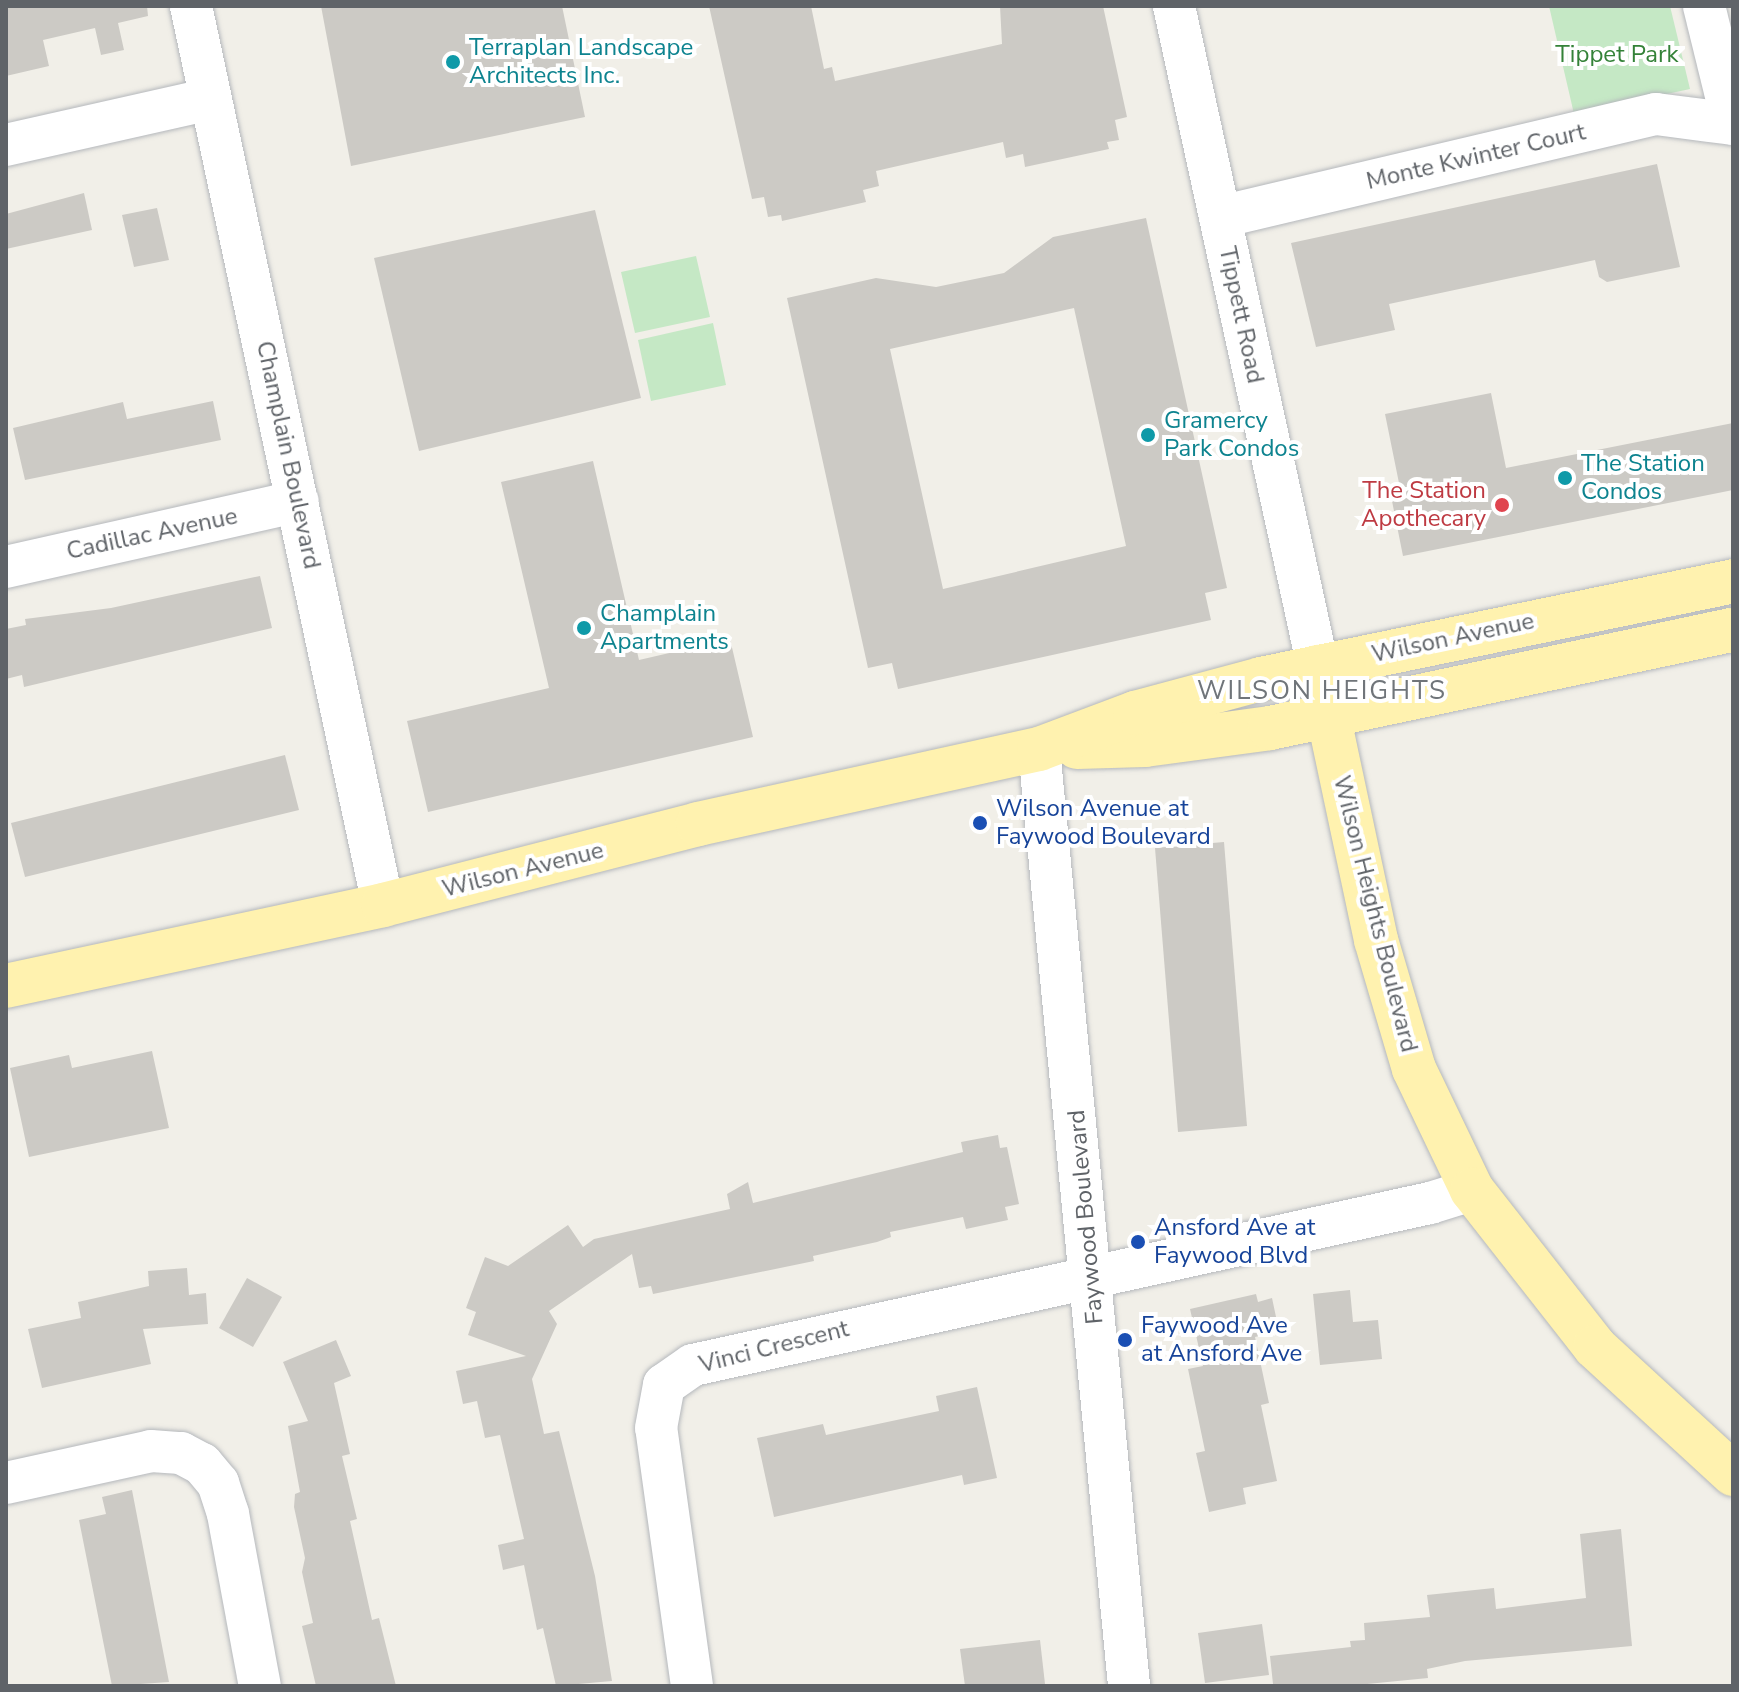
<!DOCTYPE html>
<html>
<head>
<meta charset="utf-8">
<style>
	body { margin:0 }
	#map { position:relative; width:1739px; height:1692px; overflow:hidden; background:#f1efe8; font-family:"Nunito Sans",sans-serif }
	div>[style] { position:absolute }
	.green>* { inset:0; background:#c5e8c5 }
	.building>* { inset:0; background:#cccac5 }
	.roads { filter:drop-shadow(0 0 2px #b5b8bc) drop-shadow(0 0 2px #b5b8bc) }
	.minor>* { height:42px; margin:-21px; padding:0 21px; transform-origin:21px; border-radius:21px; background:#fff }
	.major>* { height:44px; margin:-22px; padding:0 22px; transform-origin:22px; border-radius:22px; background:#fff2af }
	.dots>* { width:22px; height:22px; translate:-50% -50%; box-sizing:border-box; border:4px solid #fff; border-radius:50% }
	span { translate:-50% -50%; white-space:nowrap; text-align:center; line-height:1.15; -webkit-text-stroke:8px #fff; paint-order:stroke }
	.culture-label { font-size:24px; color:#0d838f }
	.left { translate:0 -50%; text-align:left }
	.park-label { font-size:24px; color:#348238 }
	.street-label { font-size:24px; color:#5f6368 }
	.health-label { font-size:24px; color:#be3a42 }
	.right { translate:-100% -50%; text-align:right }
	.transit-label { font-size:24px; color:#164399 }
	.neighbourhood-label { font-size:26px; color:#70757a; letter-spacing:2px }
	.frame { position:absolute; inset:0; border:8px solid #5f6368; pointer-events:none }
</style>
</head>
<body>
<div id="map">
	<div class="green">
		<div style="clip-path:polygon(1549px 6px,1670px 6px,1690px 89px,1574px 114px)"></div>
		<div style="clip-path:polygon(696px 256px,710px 317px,635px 333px,621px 272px)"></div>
		<div style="clip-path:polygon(713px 323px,726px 385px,651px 401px,638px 340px)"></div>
	</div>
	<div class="building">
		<div style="clip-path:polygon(6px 6px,147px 6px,148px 16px,118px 23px,124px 50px,101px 55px,95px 28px,43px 40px,49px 66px,6px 76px)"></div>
		<div style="clip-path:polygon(321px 6px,562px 6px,585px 117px,351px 166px)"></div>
		<div style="clip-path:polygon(709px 6px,811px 6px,824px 69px,832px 67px,835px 81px,1002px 44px,1000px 6px,1103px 6px,1127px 117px,1115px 120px,1119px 140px,1107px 142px,1109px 149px,1025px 167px,1023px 154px,1006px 158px,1003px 142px,876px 171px,879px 186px,863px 190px,866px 202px,782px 221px,781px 215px,768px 217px,764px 197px,752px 199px)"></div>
		<div style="clip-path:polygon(1657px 164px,1680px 267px,1607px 282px,1599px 277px,1595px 260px,1389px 304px,1395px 330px,1316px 347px,1291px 243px)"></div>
		<div style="clip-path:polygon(84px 193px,92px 230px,6px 249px,6px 214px)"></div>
		<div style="clip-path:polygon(157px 208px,169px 260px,134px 267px,122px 215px)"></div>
		<div style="clip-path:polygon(595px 210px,641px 398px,419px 451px,374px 258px)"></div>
		<div style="clip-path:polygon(evenodd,1146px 218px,1227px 588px,1205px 593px,1211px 620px,898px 689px,892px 663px,868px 668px,787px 298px,876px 278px,936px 287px,1004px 273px,1053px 237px,1146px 218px,1074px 308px,1126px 546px,943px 589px,890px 349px,1074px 308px)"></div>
		<div style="clip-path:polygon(1491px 393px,1506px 468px,1733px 423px,1733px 490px,1403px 556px,1390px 491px,1400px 488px,1385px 414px)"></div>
		<div style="clip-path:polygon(213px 401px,221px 440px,25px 480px,13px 428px,123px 402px,127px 419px)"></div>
		<div style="clip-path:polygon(593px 461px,639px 660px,730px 639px,753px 737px,428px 812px,407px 721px,549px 688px,501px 482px)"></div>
		<div style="clip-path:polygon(260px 576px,272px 628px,24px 687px,22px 675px,6px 679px,6px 629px,26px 625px,25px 619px,111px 608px)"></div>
		<div style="clip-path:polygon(285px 755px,299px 810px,25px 877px,11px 823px)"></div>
		<div style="clip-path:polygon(1224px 842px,1247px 1126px,1178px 1132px,1155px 848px)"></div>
		<div style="clip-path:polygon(152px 1051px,169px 1128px,29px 1157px,10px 1068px,69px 1055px,72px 1068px)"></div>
		<div style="clip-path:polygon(998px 1135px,1000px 1148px,1007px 1147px,1019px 1204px,1005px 1207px,1008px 1220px,966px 1229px,963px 1217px,890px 1232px,891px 1237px,877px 1242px,813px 1256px,814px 1261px,653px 1294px,651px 1286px,639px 1288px,632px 1254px,549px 1311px,557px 1324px,532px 1379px,544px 1434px,559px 1431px,595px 1576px,612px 1681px,556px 1686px,543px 1628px,537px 1630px,524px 1565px,503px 1570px,498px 1545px,524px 1539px,500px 1435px,485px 1438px,477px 1401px,463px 1404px,456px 1371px,526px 1356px,468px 1335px,476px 1312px,466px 1308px,485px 1257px,508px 1266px,568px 1225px,583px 1247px,594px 1239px,730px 1209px,727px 1194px,748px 1182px,753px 1203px,963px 1152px,961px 1142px)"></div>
		<div style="clip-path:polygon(187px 1268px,189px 1295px,206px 1293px,208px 1324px,143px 1329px,151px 1364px,42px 1388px,28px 1329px,81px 1318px,78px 1302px,149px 1286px,148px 1271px)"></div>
		<div style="clip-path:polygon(247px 1278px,282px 1297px,253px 1347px,219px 1328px)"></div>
		<div style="clip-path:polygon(1350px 1290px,1353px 1322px,1378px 1320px,1382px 1359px,1320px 1365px,1313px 1294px)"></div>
		<div style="clip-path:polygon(1256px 1294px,1258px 1302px,1272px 1298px,1279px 1331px,1255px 1337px,1269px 1403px,1261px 1405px,1277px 1481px,1243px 1488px,1246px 1504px,1209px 1512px,1196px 1453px,1205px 1451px,1188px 1369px,1203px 1366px,1190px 1309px)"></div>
		<div style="clip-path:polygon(336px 1340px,351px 1376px,334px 1383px,350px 1454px,342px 1456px,357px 1519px,350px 1521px,372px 1620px,379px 1618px,396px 1686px,316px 1686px,302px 1626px,313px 1623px,302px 1572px,305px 1558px,294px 1507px,295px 1494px,300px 1492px,288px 1426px,308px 1421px,283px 1362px)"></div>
		<div style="clip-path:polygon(977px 1387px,997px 1478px,964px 1485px,962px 1475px,774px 1517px,757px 1438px,823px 1424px,826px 1435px,939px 1411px,936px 1396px)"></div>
		<div style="clip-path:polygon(132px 1490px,169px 1682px,112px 1686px,79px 1520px,106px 1514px,102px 1497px)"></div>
		<div style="clip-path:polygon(1621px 1529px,1632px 1646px,1465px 1661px,1427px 1669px,1428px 1678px,1347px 1686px,1273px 1684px,1270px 1656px,1351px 1647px,1350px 1641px,1365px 1640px,1364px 1623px,1430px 1617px,1427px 1595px,1494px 1588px,1496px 1609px,1586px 1598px,1580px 1534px)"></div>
		<div style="clip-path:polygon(1262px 1624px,1269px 1675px,1205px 1683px,1198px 1633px)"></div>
		<div style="clip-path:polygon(1040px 1640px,1045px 1684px,965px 1686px,960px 1649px)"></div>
	</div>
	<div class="roads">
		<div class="minor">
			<div style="left:191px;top:6px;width:919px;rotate:77.94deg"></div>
			<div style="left:1174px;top:6px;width:677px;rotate:77.71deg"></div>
			<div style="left:6px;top:145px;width:209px;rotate:-12.7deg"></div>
			<div style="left:1220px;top:217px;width:448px;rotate:-13.3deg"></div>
			<div style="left:1656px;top:114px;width:78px;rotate:7.4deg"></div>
			<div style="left:1733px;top:124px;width:122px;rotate:-103.8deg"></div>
			<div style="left:6px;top:567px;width:299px;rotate:-12.7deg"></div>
			<div style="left:1039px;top:749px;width:941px;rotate:84.51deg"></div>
			<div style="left:6px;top:1483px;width:148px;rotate:-12.4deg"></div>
			<div style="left:151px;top:1451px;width:30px;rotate:4deg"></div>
			<div style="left:181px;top:1453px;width:24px;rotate:28deg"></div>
			<div style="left:202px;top:1464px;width:25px;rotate:50deg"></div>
			<div style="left:218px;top:1483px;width:33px;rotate:72deg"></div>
			<div style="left:228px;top:1514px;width:175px;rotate:79.5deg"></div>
			<div style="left:692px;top:1686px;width:260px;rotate:-97.9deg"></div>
			<div style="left:656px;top:1428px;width:44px;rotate:-79.5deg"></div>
			<div style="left:664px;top:1385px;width:35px;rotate:-35deg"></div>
			<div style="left:693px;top:1365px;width:755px;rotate:-12.4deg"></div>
			<div style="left:1430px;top:1203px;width:44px;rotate:-17.2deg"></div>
		</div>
		<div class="major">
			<div style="left:1318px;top:667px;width:279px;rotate:78deg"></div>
			<div style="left:1376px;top:940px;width:134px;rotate:73.6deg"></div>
			<div style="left:1414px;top:1069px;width:134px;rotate:64.4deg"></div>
			<div style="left:1472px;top:1190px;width:199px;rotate:51.9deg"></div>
			<div style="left:1595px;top:1347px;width:188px;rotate:42.6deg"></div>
			<div style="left:1077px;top:747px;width:68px;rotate:-1.7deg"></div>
			<div style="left:1145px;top:745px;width:126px;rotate:-7.7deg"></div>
			<div style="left:1270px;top:728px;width:473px;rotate:-12deg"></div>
			<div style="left:6px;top:986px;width:386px;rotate:-12.1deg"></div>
			<div style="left:383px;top:905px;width:325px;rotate:-14.4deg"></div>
			<div style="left:698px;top:824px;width:349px;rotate:-12.4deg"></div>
			<div style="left:1039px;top:749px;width:103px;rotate:-20.6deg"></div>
			<div style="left:1135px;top:713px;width:131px;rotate:-15.1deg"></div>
			<div style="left:1261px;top:679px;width:482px;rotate:-11.7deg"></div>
		</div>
	</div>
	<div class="dots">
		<div style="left:453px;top:62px;background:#0f9aa8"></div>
		<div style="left:1148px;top:435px;background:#0f9aa8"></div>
		<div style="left:1565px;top:478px;background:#0f9aa8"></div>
		<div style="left:1502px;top:505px;background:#e0444e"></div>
		<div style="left:584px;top:628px;background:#0f9aa8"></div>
		<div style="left:980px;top:823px;background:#1a4fb4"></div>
		<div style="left:1138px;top:1242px;background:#1a4fb4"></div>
		<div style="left:1125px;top:1340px;background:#1a4fb4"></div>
	</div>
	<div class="culture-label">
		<span class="left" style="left:469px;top:62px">Terraplan Landscape<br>Architects Inc.</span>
		<span class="left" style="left:1164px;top:435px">Gramercy<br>Park Condos</span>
		<span class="left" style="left:1581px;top:478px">The Station<br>Condos</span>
		<span class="left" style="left:600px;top:628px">Champlain<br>Apartments</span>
	</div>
	<div class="park-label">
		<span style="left:1617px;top:55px">Tippet Park</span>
	</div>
	<div class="street-label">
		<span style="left:1476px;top:157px;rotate:-13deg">Monte Kwinter Court</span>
		<span style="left:1241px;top:315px;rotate:78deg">Tippett Road</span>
		<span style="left:288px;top:455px;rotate:78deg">Champlain Boulevard</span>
		<span style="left:152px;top:534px;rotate:-12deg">Cadillac Avenue</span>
		<span style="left:1453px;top:638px;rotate:-12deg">Wilson Avenue</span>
		<span style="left:523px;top:870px;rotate:-14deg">Wilson Avenue</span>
		<span style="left:1375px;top:914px;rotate:76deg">Wilson Heights Boulevard</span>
		<span style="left:1086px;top:1217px;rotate:-95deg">Faywood Boulevard</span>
		<span style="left:774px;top:1347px;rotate:-14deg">Vinci Crescent</span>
	</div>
	<div class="health-label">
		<span class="right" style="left:1486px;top:505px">The Station<br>Apothecary</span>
	</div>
	<div class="transit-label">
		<span class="left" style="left:996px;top:823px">Wilson Avenue at<br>Faywood Boulevard</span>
		<span class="left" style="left:1154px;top:1242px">Ansford Ave at<br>Faywood Blvd</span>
		<span class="left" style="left:1141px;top:1340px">Faywood Ave<br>at Ansford Ave</span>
	</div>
	<div class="neighbourhood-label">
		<span style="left:1322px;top:691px">WILSON HEIGHTS</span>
	</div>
	<div class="frame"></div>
</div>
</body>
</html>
